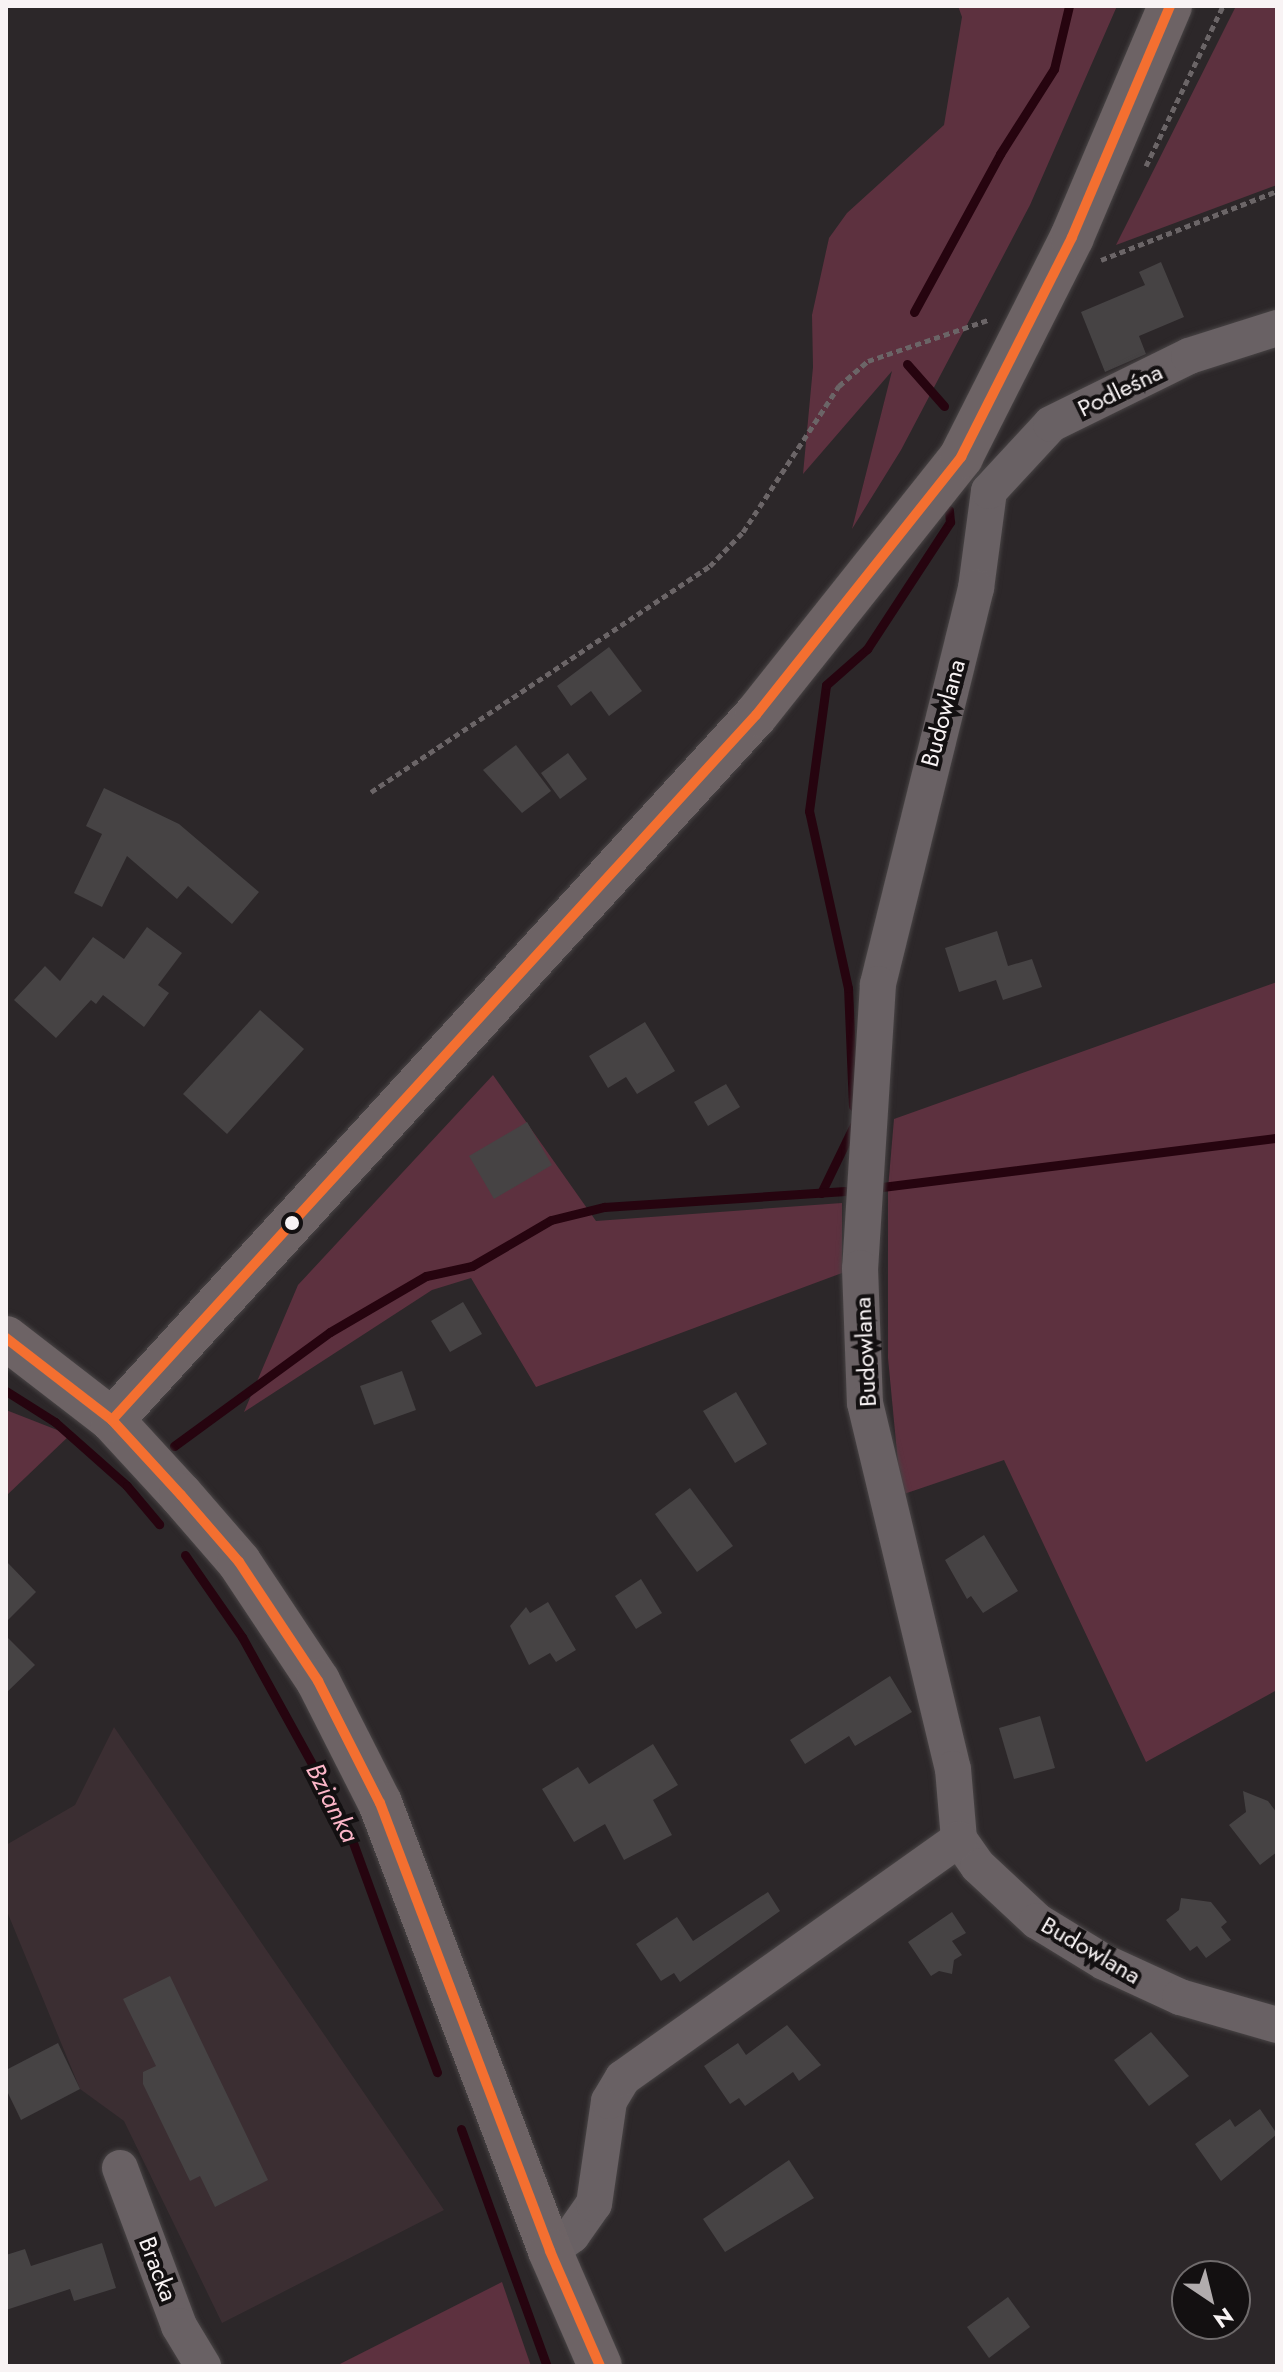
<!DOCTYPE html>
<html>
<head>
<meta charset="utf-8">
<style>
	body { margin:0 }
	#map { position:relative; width:1283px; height:2372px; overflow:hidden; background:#2c2729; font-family:Jost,sans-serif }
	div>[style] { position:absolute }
	.built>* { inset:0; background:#3b2e32 }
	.green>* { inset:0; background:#5d313f }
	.stream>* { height:9px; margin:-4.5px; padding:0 4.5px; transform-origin:4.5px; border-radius:4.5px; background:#26040f }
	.building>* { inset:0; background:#464344 }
	.path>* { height:5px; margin-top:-2.5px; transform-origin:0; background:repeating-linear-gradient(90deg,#6b6567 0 6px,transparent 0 10px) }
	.roads { filter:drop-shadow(0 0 2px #484445) drop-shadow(0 0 2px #484445) }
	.street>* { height:36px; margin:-18px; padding:0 18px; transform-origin:18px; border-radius:18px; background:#696164 }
	.secondary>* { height:44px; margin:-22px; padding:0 22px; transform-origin:22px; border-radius:22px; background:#6d6365 }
	.bus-1>* { height:10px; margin:-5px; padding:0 5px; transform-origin:5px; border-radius:5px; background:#f46f30 }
	.dots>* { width:22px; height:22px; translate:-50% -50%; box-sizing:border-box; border:4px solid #131011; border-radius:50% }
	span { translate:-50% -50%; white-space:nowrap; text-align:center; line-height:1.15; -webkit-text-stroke:8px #131011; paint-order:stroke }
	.street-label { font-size:24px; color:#f8f3f4 }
	.water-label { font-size:26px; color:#fcb6c8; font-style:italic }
	.frame { position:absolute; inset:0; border:8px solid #f8f3f4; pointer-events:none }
	.north { position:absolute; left:1171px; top:2260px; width:80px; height:80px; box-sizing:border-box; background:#131011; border:2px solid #6f6b6c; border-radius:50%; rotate:145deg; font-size:22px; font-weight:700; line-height:32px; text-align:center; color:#f8f3f4 }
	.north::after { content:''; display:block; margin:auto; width:28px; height:36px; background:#b1acad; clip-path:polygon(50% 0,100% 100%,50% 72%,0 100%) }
</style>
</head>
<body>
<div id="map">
	<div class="built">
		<div style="clip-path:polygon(114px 1727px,444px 2210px,222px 2323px,124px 2121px,80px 2089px,6px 1909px,6px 1845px,75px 1805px)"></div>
	</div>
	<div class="green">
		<div style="clip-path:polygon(958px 6px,1117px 6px,1030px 205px,901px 450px,852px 529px,892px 371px,803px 474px,813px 367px,812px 315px,829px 238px,847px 213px,944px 125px,962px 17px)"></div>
		<div style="clip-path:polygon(1236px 6px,1277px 6px,1277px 185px,1116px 245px)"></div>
		<div style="clip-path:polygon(1277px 982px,1277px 1690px,1146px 1762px,1004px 1460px,901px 1495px,888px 1358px,888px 1189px,894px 1119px)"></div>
		<div style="clip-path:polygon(493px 1075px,596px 1221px,842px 1203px,842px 1273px,536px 1387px,471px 1278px,432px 1290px,244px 1412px,298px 1285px)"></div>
		<div style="clip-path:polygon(6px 1410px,70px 1435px,6px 1496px)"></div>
		<div style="clip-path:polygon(502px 2282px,531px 2366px,336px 2366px)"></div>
	</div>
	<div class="stream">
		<div style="left:914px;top:312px;width:180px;rotate:-61.4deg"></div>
		<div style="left:1000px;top:154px;width:101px;rotate:-57.6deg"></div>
		<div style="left:1054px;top:69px;width:65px;rotate:-76.6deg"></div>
		<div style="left:907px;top:364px;width:56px;rotate:48.6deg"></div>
		<div style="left:853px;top:1106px;width:118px;rotate:-92.4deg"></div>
		<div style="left:848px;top:988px;width:181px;rotate:-102.4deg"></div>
		<div style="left:809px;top:811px;width:127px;rotate:-82.3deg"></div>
		<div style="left:826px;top:685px;width:55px;rotate:-41.3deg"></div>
		<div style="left:867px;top:649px;width:152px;rotate:-56.8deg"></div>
		<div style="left:950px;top:522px;width:12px;rotate:-95deg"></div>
		<div style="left:882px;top:1187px;width:398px;rotate:-7.1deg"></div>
		<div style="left:821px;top:1193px;width:76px;rotate:-64.1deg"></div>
		<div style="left:6px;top:1391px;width:58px;rotate:32.3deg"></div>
		<div style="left:55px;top:1422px;width:96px;rotate:41.6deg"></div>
		<div style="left:127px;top:1486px;width:50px;rotate:49.9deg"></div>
		<div style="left:174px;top:1446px;width:193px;rotate:-36.2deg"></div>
		<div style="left:330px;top:1332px;width:111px;rotate:-30.3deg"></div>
		<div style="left:426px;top:1276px;width:47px;rotate:-12.3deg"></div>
		<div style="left:472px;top:1266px;width:91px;rotate:-30.2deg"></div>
		<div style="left:551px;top:1220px;width:55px;rotate:-13.8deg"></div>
		<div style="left:604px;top:1207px;width:242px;rotate:-3.8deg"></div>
		<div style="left:185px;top:1555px;width:100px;rotate:55.2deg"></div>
		<div style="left:242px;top:1637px;width:219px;rotate:61.1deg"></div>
		<div style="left:348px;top:1829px;width:259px;rotate:69.9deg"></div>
		<div style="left:461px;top:2129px;width:252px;rotate:70.1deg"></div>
	</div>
	<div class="building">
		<div style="clip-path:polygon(1161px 262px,1184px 317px,1139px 336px,1146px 354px,1105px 372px,1081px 312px,1145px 285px,1139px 272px)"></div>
		<div style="clip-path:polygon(609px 647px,642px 691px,609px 716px,591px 691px,571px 706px,557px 686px)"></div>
		<div style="clip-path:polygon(516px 745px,551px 791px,522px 813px,483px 770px)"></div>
		<div style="clip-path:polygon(568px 753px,587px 779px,560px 799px,541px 773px)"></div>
		<div style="clip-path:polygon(104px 788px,179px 824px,259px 892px,232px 924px,188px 886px,177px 899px,127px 856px,102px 907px,74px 893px,102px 834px,86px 826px)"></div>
		<div style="clip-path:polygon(147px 927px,182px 953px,158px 985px,169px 993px,144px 1027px,103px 995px,96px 1004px,91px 1000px,56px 1038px,14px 1000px,45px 966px,60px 981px,93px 937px,124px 959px)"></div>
		<div style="clip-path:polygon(997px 931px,1008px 966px,1032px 959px,1042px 987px,1003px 1000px,996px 980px,959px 992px,945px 948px)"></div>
		<div style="clip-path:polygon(260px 1010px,304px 1049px,227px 1134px,183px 1094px)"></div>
		<div style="clip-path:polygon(645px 1022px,675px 1071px,637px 1094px,626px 1077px,608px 1088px,589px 1056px)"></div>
		<div style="clip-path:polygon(726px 1084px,740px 1107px,708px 1126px,694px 1102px)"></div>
		<div style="clip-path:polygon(527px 1122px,552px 1165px,494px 1199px,469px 1156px)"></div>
		<div style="clip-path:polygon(463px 1302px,482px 1334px,450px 1352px,431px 1321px)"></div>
		<div style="clip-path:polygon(402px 1371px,416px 1410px,374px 1425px,360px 1386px)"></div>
		<div style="clip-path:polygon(736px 1392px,767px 1444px,735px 1463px,703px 1411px)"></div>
		<div style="clip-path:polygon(690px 1488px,733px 1546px,697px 1572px,655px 1514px)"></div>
		<div style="clip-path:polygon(984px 1535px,1018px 1591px,983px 1613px,971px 1596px,967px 1599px,945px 1560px)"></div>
		<div style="clip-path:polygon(6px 1561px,36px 1592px,6px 1622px)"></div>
		<div style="clip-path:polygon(641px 1579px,662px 1613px,636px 1629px,615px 1596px)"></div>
		<div style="clip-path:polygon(548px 1602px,576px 1650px,556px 1662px,550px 1653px,529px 1665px,510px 1626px,526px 1607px,530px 1613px)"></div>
		<div style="clip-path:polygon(6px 1636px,35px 1665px,6px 1693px)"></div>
		<div style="clip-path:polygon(890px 1676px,912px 1712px,855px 1746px,849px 1736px,805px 1764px,790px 1740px)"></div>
		<div style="clip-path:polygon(1040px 1716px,1055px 1768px,1014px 1779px,999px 1728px)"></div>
		<div style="clip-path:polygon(653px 1744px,678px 1785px,653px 1800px,672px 1835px,624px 1860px,605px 1824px,574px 1842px,542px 1789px,578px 1767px,589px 1784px)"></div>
		<div style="clip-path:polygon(1243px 1791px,1268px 1801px,1277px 1813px,1277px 1852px,1260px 1865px,1229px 1825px,1246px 1812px)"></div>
		<div style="clip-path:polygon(768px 1892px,780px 1911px,680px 1982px,674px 1973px,661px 1981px,636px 1944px,677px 1917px,693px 1941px)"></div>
		<div style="clip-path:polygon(1181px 1898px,1211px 1902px,1227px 1922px,1221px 1927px,1231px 1940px,1206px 1958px,1197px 1946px,1190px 1951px,1166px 1920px,1179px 1910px)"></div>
		<div style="clip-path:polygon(952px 1912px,966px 1933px,952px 1941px,962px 1955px,954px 1960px,952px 1974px,939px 1971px,931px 1976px,908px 1942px)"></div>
		<div style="clip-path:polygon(170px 1976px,268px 2180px,215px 2207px,200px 2176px,190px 2181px,143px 2084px,143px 2072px,156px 2066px,123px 1999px)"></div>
		<div style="clip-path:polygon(787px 2025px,821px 2065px,799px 2081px,793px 2072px,745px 2106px,739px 2098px,730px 2104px,704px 2066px,738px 2043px,746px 2055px)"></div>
		<div style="clip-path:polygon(1151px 2032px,1189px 2076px,1149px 2106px,1114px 2060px)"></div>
		<div style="clip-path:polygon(58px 2043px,80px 2089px,21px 2120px,6px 2089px,6px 2070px)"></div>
		<div style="clip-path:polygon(1260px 2109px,1277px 2134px,1221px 2181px,1195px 2144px,1230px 2119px,1235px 2127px)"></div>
		<div style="clip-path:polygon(789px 2160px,814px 2198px,725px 2252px,703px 2219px)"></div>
		<div style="clip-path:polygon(102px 2243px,116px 2288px,74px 2301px,70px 2289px,6px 2310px,6px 2255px,25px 2249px,31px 2266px)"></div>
		<div style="clip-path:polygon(1008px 2297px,1030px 2327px,989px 2358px,967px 2327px)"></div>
	</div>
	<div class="path">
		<div style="left:1146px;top:166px;width:178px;rotate:-64.3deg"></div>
		<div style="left:1101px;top:260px;width:189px;rotate:-21.4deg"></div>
		<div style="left:371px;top:792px;width:407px;rotate:-33.7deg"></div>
		<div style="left:710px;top:566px;width:47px;rotate:-45.9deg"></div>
		<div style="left:743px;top:532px;width:175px;rotate:-56.7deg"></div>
		<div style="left:839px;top:386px;width:38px;rotate:-41deg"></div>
		<div style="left:868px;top:361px;width:127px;rotate:-18.9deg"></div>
	</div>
	<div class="roads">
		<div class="street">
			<div style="left:989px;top:491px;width:98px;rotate:97.6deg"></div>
			<div style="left:976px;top:588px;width:408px;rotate:103.9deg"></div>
			<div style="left:878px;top:984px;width:285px;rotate:93.6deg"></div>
			<div style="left:860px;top:1268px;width:135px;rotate:87.9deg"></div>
			<div style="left:865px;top:1403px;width:376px;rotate:76.5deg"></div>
			<div style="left:953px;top:1769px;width:70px;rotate:85.1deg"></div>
			<div style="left:959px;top:1839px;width:33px;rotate:55deg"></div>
			<div style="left:978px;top:1866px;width:81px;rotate:43deg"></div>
			<div style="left:1037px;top:1921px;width:79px;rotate:31.5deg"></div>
			<div style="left:1104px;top:1962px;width:84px;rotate:24.7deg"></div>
			<div style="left:1180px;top:1997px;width:101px;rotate:16.1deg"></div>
			<div style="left:989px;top:491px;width:91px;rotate:-47.2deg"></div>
			<div style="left:1051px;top:424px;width:154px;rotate:-26.2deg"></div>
			<div style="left:1189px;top:356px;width:92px;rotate:-17.7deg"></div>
			<div style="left:120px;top:2168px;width:169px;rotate:69.5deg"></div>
			<div style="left:179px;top:2326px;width:47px;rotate:59deg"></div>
			<div style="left:550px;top:2251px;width:27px;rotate:-36deg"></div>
			<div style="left:572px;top:2235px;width:38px;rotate:-55deg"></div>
			<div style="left:594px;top:2204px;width:104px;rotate:-81.7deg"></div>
			<div style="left:609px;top:2101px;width:27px;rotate:-59deg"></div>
			<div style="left:623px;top:2078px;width:412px;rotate:-35.4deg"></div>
		</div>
		<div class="secondary">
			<div style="left:6px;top:1338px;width:134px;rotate:37.7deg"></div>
			<div style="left:112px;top:1420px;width:102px;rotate:47.4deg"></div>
			<div style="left:181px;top:1495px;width:89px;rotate:49.1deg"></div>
			<div style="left:239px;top:1562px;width:143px;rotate:56.4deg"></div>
			<div style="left:318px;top:1681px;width:137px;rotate:63.1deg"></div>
			<div style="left:380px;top:1803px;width:479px;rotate:69.2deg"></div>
			<div style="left:550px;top:2251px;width:125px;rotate:66.5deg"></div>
			<div style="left:112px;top:1420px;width:955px;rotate:-47.59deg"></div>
			<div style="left:756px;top:715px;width:330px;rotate:-51.5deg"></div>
			<div style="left:961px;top:457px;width:246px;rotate:-63.2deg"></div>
			<div style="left:1072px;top:237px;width:251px;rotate:-67deg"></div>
		</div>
	</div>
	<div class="bus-1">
		<div style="left:6px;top:1338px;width:134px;rotate:37.7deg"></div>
		<div style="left:112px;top:1420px;width:102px;rotate:47.4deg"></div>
		<div style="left:181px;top:1495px;width:89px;rotate:49.1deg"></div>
		<div style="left:239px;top:1562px;width:143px;rotate:56.4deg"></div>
		<div style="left:318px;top:1681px;width:137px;rotate:63.1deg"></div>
		<div style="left:380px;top:1803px;width:479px;rotate:69.2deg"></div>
		<div style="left:550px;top:2251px;width:125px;rotate:66.5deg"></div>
		<div style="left:112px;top:1420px;width:955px;rotate:-47.59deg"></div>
		<div style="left:756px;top:715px;width:330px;rotate:-51.5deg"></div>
		<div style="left:961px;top:457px;width:246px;rotate:-63.2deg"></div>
		<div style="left:1072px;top:237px;width:251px;rotate:-67deg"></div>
	</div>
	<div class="dots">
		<div style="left:292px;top:1223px;background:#f8f3f4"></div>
	</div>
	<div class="street-label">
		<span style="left:1120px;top:390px;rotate:-26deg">Podleśna</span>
		<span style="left:943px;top:713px;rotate:-75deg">Budowlana</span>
		<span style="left:865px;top:1352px;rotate:-93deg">Budowlana</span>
		<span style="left:1091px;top:1950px;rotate:30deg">Budowlana</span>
		<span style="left:158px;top:2269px;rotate:69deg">Bracka</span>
	</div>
	<div class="water-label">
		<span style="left:332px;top:1803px;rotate:63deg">Bzianka</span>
	</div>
	<div class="frame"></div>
	<div class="north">N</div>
</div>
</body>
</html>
